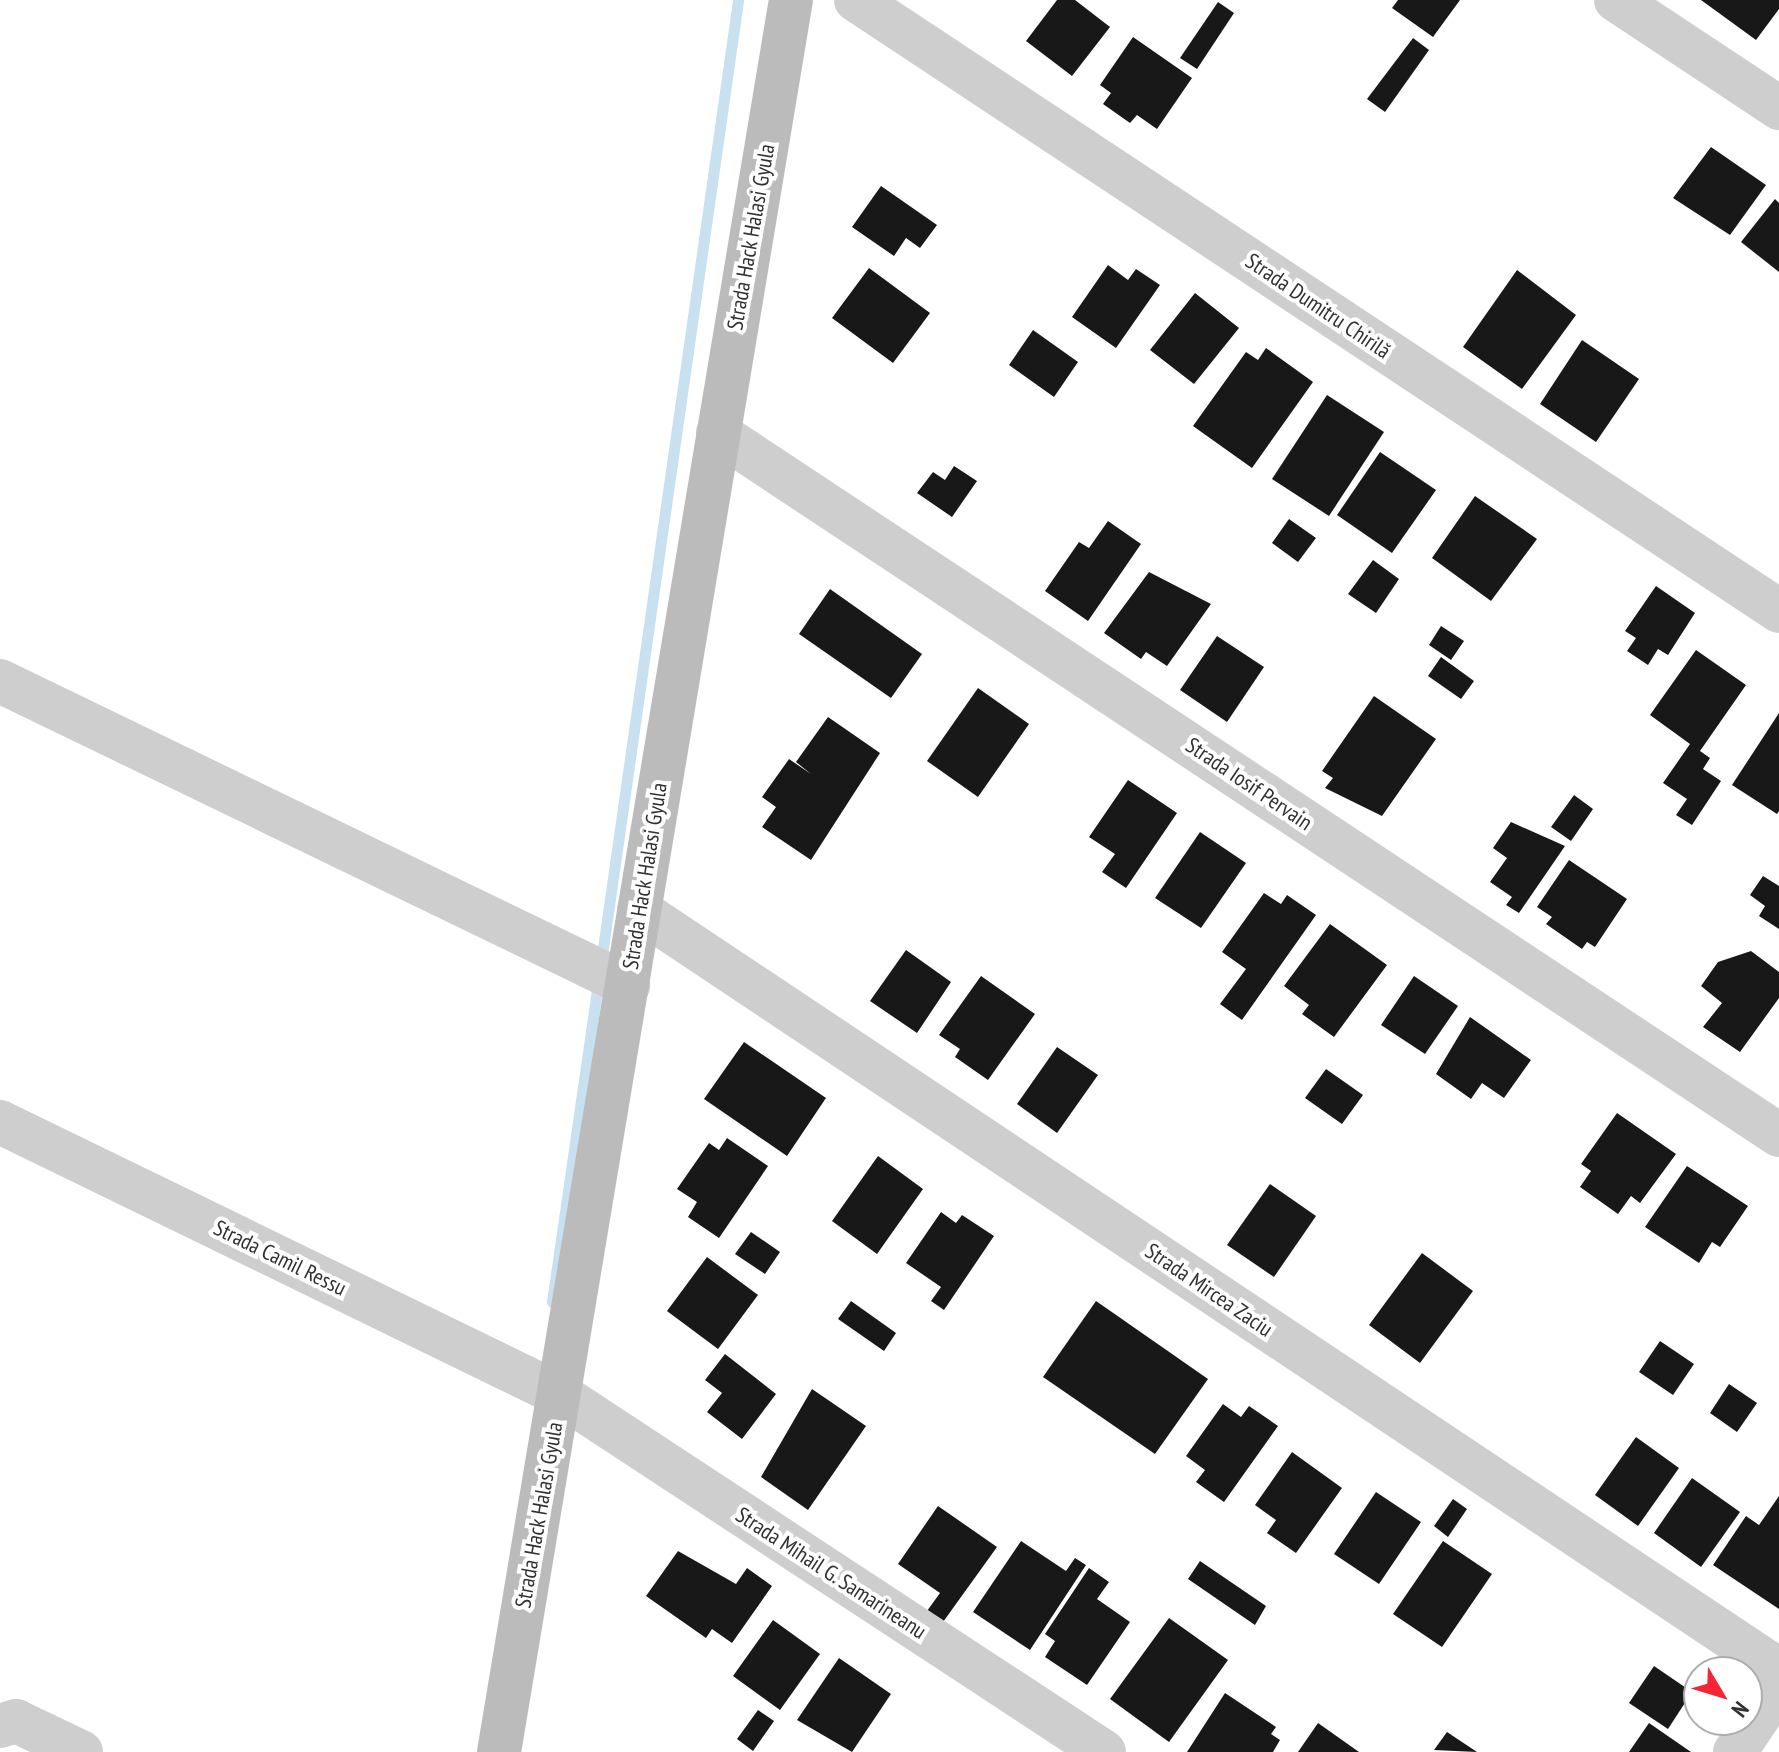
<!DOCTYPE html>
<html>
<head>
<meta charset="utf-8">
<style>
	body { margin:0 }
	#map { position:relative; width:1779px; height:1752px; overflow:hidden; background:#fff; font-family:"PT Sans Narrow",sans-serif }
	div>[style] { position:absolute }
	.stream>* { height:11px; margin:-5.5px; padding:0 5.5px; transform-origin:5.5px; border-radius:5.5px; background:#c8e0f0 }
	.building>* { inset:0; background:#181818 }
	.street>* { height:44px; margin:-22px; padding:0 22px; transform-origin:22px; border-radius:22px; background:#cecece }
	.secondary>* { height:44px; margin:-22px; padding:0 22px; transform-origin:22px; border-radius:22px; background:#bbb }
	span { translate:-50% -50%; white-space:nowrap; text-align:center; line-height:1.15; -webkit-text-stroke:8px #fff; paint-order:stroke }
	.street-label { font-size:22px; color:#313131 }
	.north { position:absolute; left:1683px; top:1656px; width:80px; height:80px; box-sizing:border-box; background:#fff; border:2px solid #adadad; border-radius:50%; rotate:128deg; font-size:22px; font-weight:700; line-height:32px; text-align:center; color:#313131 }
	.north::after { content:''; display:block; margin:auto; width:28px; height:36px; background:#f52533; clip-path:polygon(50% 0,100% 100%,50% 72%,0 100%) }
</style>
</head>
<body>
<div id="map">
	<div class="stream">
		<div style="left:601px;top:962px;width:972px;rotate:-81.89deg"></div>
		<div style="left:552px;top:1302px;width:322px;rotate:-81.8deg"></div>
	</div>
	<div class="building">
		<div style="clip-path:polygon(1057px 0,1075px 0,1110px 27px,1072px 76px,1026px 41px)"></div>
		<div style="clip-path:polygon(1398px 0,1460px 0,1433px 37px,1392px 8px)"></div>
		<div style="clip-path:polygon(1701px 0,1779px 0,1779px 9px,1756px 40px)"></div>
		<div style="clip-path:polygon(1218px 2px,1234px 13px,1197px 69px,1180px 58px)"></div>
		<div style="clip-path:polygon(1133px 37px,1192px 78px,1157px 129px,1137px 115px,1130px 123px,1103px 104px,1111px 93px,1100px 85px)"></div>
		<div style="clip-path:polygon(1413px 38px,1429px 50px,1385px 112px,1367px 99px)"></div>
		<div style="clip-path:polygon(1711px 147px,1766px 185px,1730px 235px,1673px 198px)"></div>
		<div style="clip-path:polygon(881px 186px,937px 225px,920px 248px,906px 238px,894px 256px,852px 227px)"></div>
		<div style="clip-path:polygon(1775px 199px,1779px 203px,1779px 272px,1741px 242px)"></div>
		<div style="clip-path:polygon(1108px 265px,1128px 280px,1136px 269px,1160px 285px,1116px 348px,1072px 317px)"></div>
		<div style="clip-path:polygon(869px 268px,930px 313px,893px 363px,832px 318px)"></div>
		<div style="clip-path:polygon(1517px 270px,1576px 315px,1522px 389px,1463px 347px)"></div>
		<div style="clip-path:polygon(1195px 293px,1239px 328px,1194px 384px,1150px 350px)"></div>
		<div style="clip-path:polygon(1033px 330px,1078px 362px,1054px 397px,1009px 365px)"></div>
		<div style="clip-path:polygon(1582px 340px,1639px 379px,1596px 442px,1540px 404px)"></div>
		<div style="clip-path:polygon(1266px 348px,1313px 382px,1252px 468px,1193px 426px,1246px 352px,1258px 360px)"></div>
		<div style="clip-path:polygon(1327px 395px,1384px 432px,1329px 516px,1272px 479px)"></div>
		<div style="clip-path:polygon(1380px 452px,1436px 490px,1392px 553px,1337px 515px)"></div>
		<div style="clip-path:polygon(954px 466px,977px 481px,952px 517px,917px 493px,933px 472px,945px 480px)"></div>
		<div style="clip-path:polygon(1475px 496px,1537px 539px,1491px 601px,1432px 558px)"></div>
		<div style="clip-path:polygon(1289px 519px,1316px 538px,1298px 562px,1272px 543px)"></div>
		<div style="clip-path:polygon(1108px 521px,1141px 544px,1088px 621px,1045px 591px,1079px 542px,1089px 548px)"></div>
		<div style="clip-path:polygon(1373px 560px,1399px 579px,1376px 613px,1348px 594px)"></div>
		<div style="clip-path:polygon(1149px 572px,1211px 604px,1167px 666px,1146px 652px,1141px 659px,1104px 633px)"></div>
		<div style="clip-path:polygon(1656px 586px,1695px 613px,1668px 655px,1658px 649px,1648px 665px,1627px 651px,1636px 638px,1625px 631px)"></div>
		<div style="clip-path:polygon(830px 589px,922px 654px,891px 698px,799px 634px)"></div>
		<div style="clip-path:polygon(1441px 626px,1464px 641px,1451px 660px,1429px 645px)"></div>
		<div style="clip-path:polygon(1217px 636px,1264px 667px,1227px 722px,1180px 690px)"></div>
		<div style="clip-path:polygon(1696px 650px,1746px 685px,1700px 751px,1710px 758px,1703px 769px,1721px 781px,1692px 825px,1676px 815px,1687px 799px,1663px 783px,1690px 744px,1650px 715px)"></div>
		<div style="clip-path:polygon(1441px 657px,1474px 681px,1461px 699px,1428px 676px)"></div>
		<div style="clip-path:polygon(978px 688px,1029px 724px,978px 797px,927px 761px)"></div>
		<div style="clip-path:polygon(1374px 696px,1436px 739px,1382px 816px,1325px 788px,1333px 778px,1322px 771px)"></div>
		<div style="clip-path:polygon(1779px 713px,1779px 811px,1777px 814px,1732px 785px)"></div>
		<div style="clip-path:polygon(828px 717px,880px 753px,811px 860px,762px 827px,776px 807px,762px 797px,789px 759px,811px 774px,796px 762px)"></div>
		<div style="clip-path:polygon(1128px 780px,1177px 813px,1126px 888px,1102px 872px,1115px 854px,1089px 837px)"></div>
		<div style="clip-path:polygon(1574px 795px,1593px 809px,1571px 841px,1551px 827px)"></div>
		<div style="clip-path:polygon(1511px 822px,1565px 846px,1519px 913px,1506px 905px,1512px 897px,1490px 882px,1507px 858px,1493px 848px)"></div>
		<div style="clip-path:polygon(1200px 832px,1246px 863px,1201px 928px,1155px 898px)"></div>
		<div style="clip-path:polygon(1569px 860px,1627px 899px,1595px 947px,1587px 942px,1582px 949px,1546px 924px,1552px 917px,1537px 907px)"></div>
		<div style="clip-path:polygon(1763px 876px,1779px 886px,1779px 929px,1759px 916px,1765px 906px,1750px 895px)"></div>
		<div style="clip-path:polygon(1264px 893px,1281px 904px,1287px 895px,1316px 915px,1242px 1020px,1220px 1004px,1246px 969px,1222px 952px)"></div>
		<div style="clip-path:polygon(1330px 924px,1387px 965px,1334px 1037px,1302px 1014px,1309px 1005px,1284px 986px)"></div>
		<div style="clip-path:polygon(906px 950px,951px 982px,917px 1033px,870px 1001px)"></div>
		<div style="clip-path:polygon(1751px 951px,1779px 972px,1779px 998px,1740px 1052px,1703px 1027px,1722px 1003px,1701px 986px,1718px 962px)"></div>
		<div style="clip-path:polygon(981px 976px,1035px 1014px,988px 1080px,955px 1057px,960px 1049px,939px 1035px)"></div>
		<div style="clip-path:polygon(1414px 976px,1458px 1006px,1425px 1054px,1381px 1025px)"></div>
		<div style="clip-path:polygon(1470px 1017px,1531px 1060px,1504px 1098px,1482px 1083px,1471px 1099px,1436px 1074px)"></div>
		<div style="clip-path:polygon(744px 1042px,826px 1098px,787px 1156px,704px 1099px)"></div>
		<div style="clip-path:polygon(1057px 1047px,1098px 1075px,1057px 1133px,1017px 1104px)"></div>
		<div style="clip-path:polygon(1326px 1069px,1363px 1095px,1342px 1124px,1305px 1098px)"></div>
		<div style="clip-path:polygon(1617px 1113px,1676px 1154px,1640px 1203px,1631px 1196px,1618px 1214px,1580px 1187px,1591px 1171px,1581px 1164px)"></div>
		<div style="clip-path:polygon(727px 1138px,768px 1166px,719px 1238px,688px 1217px,697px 1202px,677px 1189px,709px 1143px,719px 1150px)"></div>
		<div style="clip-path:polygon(878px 1156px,923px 1189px,877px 1254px,832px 1221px)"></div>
		<div style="clip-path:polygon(1687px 1166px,1748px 1206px,1720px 1247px,1712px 1242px,1699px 1263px,1645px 1227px)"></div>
		<div style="clip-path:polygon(1270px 1184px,1316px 1216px,1274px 1277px,1227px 1245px)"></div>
		<div style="clip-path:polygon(941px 1212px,956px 1223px,962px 1215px,994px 1236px,944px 1310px,931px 1301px,941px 1287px,906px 1263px)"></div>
		<div style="clip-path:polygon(751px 1232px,780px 1252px,765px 1274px,735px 1254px)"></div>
		<div style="clip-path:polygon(1422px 1253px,1473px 1291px,1420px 1363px,1369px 1325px)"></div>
		<div style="clip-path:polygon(707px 1257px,758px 1295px,718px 1349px,667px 1311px)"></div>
		<div style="clip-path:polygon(851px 1301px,896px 1333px,884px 1351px,838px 1319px)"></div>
		<div style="clip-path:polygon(1096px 1301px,1208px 1379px,1155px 1454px,1043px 1377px)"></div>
		<div style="clip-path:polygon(1660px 1341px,1694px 1364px,1673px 1395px,1639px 1372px)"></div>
		<div style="clip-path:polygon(725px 1354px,776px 1394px,742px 1439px,707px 1412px,722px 1393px,705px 1380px)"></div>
		<div style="clip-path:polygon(1729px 1384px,1757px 1403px,1737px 1432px,1710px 1413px)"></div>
		<div style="clip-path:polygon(812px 1389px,866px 1426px,808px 1510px,761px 1477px)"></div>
		<div style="clip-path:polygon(1223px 1404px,1241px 1417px,1249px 1406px,1278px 1426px,1224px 1502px,1196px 1482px,1205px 1470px,1186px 1456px)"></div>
		<div style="clip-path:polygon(1636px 1437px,1679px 1468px,1638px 1526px,1595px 1495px)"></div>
		<div style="clip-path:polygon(1292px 1452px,1342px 1488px,1296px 1553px,1267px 1533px,1276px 1520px,1255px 1505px)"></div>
		<div style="clip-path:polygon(1692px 1478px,1740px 1512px,1701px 1567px,1654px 1533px)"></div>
		<div style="clip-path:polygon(1376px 1492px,1421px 1522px,1379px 1584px,1334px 1554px)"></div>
		<div style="clip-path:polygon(1779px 1496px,1779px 1609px,1713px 1565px,1746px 1516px,1759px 1525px)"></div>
		<div style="clip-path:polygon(1453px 1499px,1467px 1509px,1448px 1537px,1434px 1526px)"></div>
		<div style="clip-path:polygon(938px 1506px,997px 1547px,943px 1622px,927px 1611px,940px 1593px,898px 1564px)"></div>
		<div style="clip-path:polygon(1021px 1541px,1066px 1571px,1075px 1558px,1086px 1565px,1030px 1650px,973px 1612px)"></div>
		<div style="clip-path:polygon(1443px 1541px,1492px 1574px,1442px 1647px,1393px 1614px)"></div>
		<div style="clip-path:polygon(678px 1551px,736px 1584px,747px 1568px,772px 1586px,732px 1643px,712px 1629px,706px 1638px,646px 1596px)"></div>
		<div style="clip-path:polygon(1200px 1561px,1266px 1606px,1255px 1625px,1188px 1579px)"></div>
		<div style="clip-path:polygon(1089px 1568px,1109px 1582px,1097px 1599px,1130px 1622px,1087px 1685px,1045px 1657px,1055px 1641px,1045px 1634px)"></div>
		<div style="clip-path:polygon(1169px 1618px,1228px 1660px,1169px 1742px,1110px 1699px)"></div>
		<div style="clip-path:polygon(773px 1620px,820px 1654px,780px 1710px,733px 1676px)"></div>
		<div style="clip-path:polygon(839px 1658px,891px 1694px,852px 1752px,797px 1720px)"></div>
		<div style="clip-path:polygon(1654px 1666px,1692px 1692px,1668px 1729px,1629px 1703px)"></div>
		<div style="clip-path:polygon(1225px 1693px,1276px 1727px,1271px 1734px,1280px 1740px,1273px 1752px,1187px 1752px)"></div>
		<div style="clip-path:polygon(758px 1710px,774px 1721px,753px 1751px,737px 1739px)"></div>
		<div style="clip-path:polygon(1318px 1723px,1359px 1752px,1298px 1752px)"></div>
		<div style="clip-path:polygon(1649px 1723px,1691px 1752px,1629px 1752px)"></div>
		<div style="clip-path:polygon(1447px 1732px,1477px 1752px,1434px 1750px)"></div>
	</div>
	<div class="street">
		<div style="left:856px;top:0;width:1107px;rotate:33.5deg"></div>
		<div style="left:1616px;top:0;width:196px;rotate:33.5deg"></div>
		<div style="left:718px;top:433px;width:1272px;rotate:33.49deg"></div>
		<div style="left:0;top:681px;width:698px;rotate:25.83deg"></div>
		<div style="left:639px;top:910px;width:1370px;rotate:33.69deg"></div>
		<div style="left:0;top:1122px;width:622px;rotate:25.95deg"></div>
		<div style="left:559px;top:1394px;width:652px;rotate:33.3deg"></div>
		<div style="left:0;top:1726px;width:17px;rotate:-17deg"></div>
		<div style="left:16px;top:1721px;width:72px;rotate:25.5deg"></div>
		<div style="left:1735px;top:1752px;width:79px;rotate:-56.3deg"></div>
	</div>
	<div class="secondary">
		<div style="left:499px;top:1752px;width:1776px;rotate:-80.54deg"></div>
	</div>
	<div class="street-label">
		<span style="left:751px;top:237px;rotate:-80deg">Strada Hack Halasi Gyula</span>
		<span style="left:1318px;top:306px;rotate:34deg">Strada Dumitru Chirilă</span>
		<span style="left:1249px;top:784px;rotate:34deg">Strada Iosif Pervain</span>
		<span style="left:645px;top:876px;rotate:-81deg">Strada Hack Halasi Gyula</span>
		<span style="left:280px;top:1258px;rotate:26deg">Strada Camil Ressu</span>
		<span style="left:1209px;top:1290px;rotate:34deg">Strada Mircea Zaciu</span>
		<span style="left:539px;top:1515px;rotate:-80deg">Strada Hack Halasi Gyula</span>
		<span style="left:831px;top:1573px;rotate:33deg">Strada Mihail G. Samarineanu</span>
	</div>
	<div class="north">N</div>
</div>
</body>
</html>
